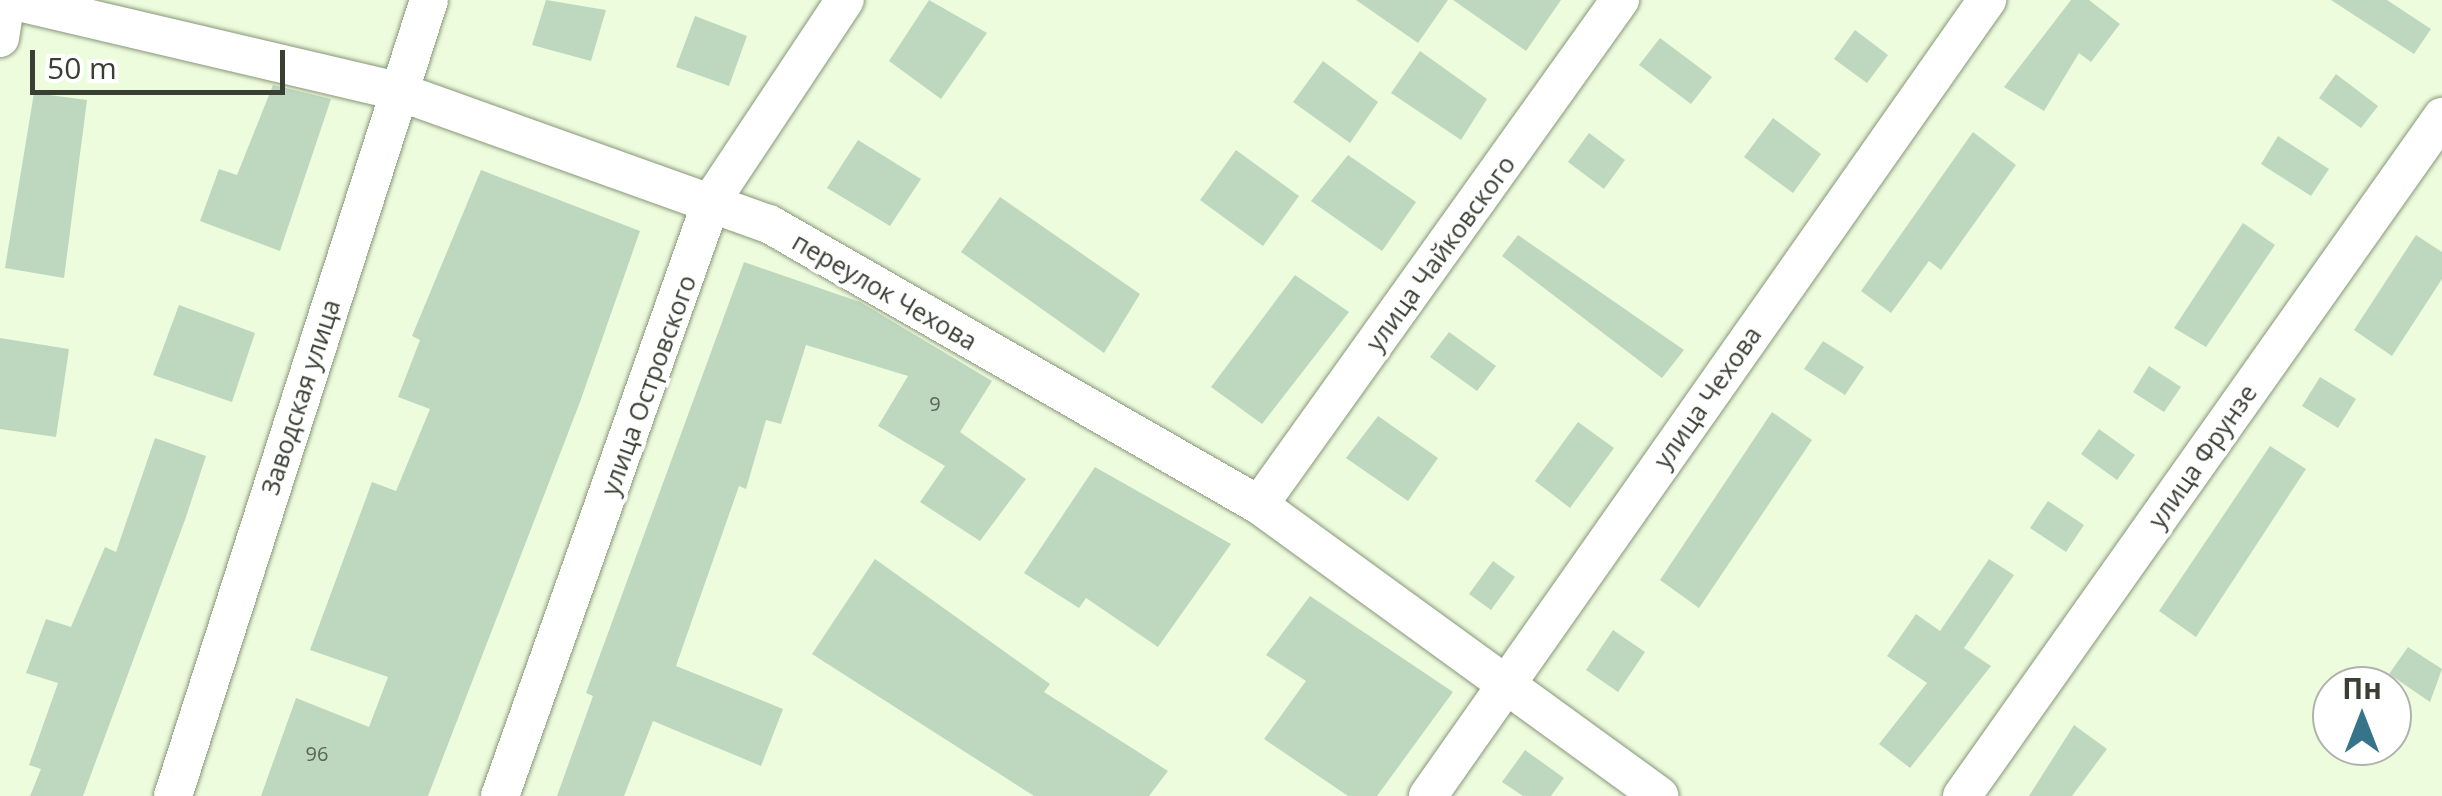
<!DOCTYPE html>
<html>
<head>
<meta charset="utf-8">
<style>
	body { margin:0 }
	#map { position:relative; width:2442px; height:796px; overflow:hidden; background:#edfcdd; font-family:"Open Sans",sans-serif }
	div>[style] { position:absolute }
	.building>* { inset:0; background:#bed8c0 }
	.roads { filter:drop-shadow(0 0 2px #88967a) drop-shadow(0 0 2px #88967a) }
	.minor>* { height:38px; margin:-19px; padding:0 19px; transform-origin:19px; border-radius:19px; background:#fff }
	span { translate:-50% -50%; white-space:nowrap; text-align:center; line-height:1.15; -webkit-text-stroke:8px #fff; paint-order:stroke }
	.number-label { font-size:20px; color:#5a6556 }
	.number-label span { -webkit-text-stroke-width:0 }
	.street-label { font-size:25px; color:#393f33 }
	.north { position:absolute; left:2312px; top:666px; width:100px; height:100px; box-sizing:border-box; background:#fff; border:2px solid #b0b2ad; border-radius:50%; rotate:0deg; font-size:28px; font-weight:700; line-height:40px; text-align:center; color:#393f33 }
	.north::after { content:''; display:block; margin:auto; width:35px; height:45px; background:#367489; clip-path:polygon(50% 0,100% 100%,50% 72%,0 100%) }
	.scale { position:absolute; left:30px; top:50px; width:255px; height:45px; box-sizing:border-box; border:5px solid #393f33; border-top:0; padding-left:12px; font-size:30px; line-height:35px; white-space:nowrap; color:#393f33; -webkit-text-stroke:8px #fff; paint-order:stroke }
</style>
</head>
<body>
<div id="map">
	<div class="building">
		<div style="clip-path:polygon(546px 0,606px 10px,591px 61px,532px 45px)"></div>
		<div style="clip-path:polygon(929px 0,987px 33px,941px 99px,889px 61px)"></div>
		<div style="clip-path:polygon(1356px 0,1448px 0,1418px 43px)"></div>
		<div style="clip-path:polygon(1453px 0,1561px 0,1526px 51px)"></div>
		<div style="clip-path:polygon(2071px 0,2089px 0,2120px 24px,2091px 62px,2079px 53px,2044px 111px,2004px 87px)"></div>
		<div style="clip-path:polygon(2331px 0,2387px 0,2431px 29px,2414px 54px)"></div>
		<div style="clip-path:polygon(695px 16px,747px 36px,729px 86px,676px 67px)"></div>
		<div style="clip-path:polygon(1855px 30px,1888px 55px,1867px 83px,1834px 59px)"></div>
		<div style="clip-path:polygon(1660px 38px,1712px 77px,1691px 104px,1639px 65px)"></div>
		<div style="clip-path:polygon(1420px 51px,1487px 99px,1461px 140px,1391px 93px)"></div>
		<div style="clip-path:polygon(1323px 61px,1378px 102px,1350px 143px,1293px 102px)"></div>
		<div style="clip-path:polygon(2336px 74px,2378px 106px,2361px 128px,2319px 98px)"></div>
		<div style="clip-path:polygon(273px 85px,331px 99px,280px 251px,200px 221px,219px 169px,237px 175px)"></div>
		<div style="clip-path:polygon(34px 93px,87px 100px,64px 278px,5px 268px)"></div>
		<div style="clip-path:polygon(1773px 118px,1821px 154px,1793px 193px,1744px 157px)"></div>
		<div style="clip-path:polygon(1973px 132px,2016px 165px,1941px 270px,1929px 261px,1891px 313px,1861px 291px)"></div>
		<div style="clip-path:polygon(1589px 133px,1625px 160px,1604px 189px,1568px 162px)"></div>
		<div style="clip-path:polygon(2278px 136px,2329px 169px,2311px 196px,2261px 164px)"></div>
		<div style="clip-path:polygon(858px 140px,921px 179px,890px 226px,827px 188px)"></div>
		<div style="clip-path:polygon(1236px 150px,1299px 196px,1263px 246px,1200px 200px)"></div>
		<div style="clip-path:polygon(1348px 155px,1416px 202px,1382px 251px,1311px 201px)"></div>
		<div style="clip-path:polygon(481px 170px,640px 231px,580px 402px,428px 796px,261px 796px,296px 698px,369px 727px,388px 677px,310px 650px,372px 482px,396px 491px,430px 409px,398px 397px,420px 340px,412px 336px)"></div>
		<div style="clip-path:polygon(1000px 197px,1140px 294px,1104px 353px,961px 252px)"></div>
		<div style="clip-path:polygon(2243px 223px,2275px 245px,2206px 347px,2174px 328px)"></div>
		<div style="clip-path:polygon(1518px 235px,1684px 350px,1662px 378px,1502px 256px)"></div>
		<div style="clip-path:polygon(2416px 235px,2442px 252px,2442px 279px,2392px 356px,2354px 330px)"></div>
		<div style="clip-path:polygon(744px 262px,860px 302px,992px 381px,960px 432px,1026px 479px,980px 541px,920px 502px,945px 466px,878px 426px,908px 376px,806px 345px,781px 424px,766px 420px,746px 489px,739px 486px,676px 666px,783px 709px,761px 766px,653px 721px,624px 796px,557px 796px,593px 696px,586px 693px)"></div>
		<div style="clip-path:polygon(1295px 275px,1349px 312px,1262px 424px,1211px 387px)"></div>
		<div style="clip-path:polygon(179px 305px,255px 333px,232px 402px,153px 375px)"></div>
		<div style="clip-path:polygon(1449px 332px,1496px 366px,1477px 391px,1430px 357px)"></div>
		<div style="clip-path:polygon(0 338px,69px 349px,56px 437px,0 429px)"></div>
		<div style="clip-path:polygon(1823px 341px,1864px 367px,1845px 395px,1804px 369px)"></div>
		<div style="clip-path:polygon(2149px 366px,2181px 387px,2164px 412px,2133px 392px)"></div>
		<div style="clip-path:polygon(2320px 377px,2356px 399px,2338px 428px,2302px 406px)"></div>
		<div style="clip-path:polygon(1772px 412px,1812px 440px,1699px 608px,1660px 580px)"></div>
		<div style="clip-path:polygon(1378px 416px,1438px 458px,1408px 501px,1346px 458px)"></div>
		<div style="clip-path:polygon(1578px 422px,1614px 448px,1570px 508px,1535px 481px)"></div>
		<div style="clip-path:polygon(2099px 429px,2135px 455px,2117px 480px,2081px 454px)"></div>
		<div style="clip-path:polygon(155px 438px,206px 456px,186px 517px,83px 796px,30px 796px,41px 769px,29px 765px,58px 683px,26px 673px,46px 619px,71px 627px,105px 547px,116px 552px)"></div>
		<div style="clip-path:polygon(2270px 446px,2306px 469px,2196px 637px,2159px 611px)"></div>
		<div style="clip-path:polygon(1095px 467px,1231px 544px,1158px 647px,1086px 598px,1079px 608px,1024px 573px)"></div>
		<div style="clip-path:polygon(2048px 501px,2084px 525px,2066px 552px,2030px 528px)"></div>
		<div style="clip-path:polygon(875px 559px,1050px 684px,1044px 692px,1168px 771px,1149px 796px,1034px 796px,812px 654px)"></div>
		<div style="clip-path:polygon(1989px 559px,2014px 575px,1964px 648px,1991px 666px,1910px 768px,1879px 744px,1927px 683px,1887px 656px,1916px 614px,1940px 631px)"></div>
		<div style="clip-path:polygon(1493px 561px,1515px 577px,1491px 610px,1469px 594px)"></div>
		<div style="clip-path:polygon(1310px 596px,1453px 692px,1377px 796px,1348px 796px,1264px 739px,1306px 681px,1266px 655px)"></div>
		<div style="clip-path:polygon(1613px 630px,1645px 652px,1618px 692px,1586px 670px)"></div>
		<div style="clip-path:polygon(2408px 647px,2442px 669px,2430px 702px,2389px 674px)"></div>
		<div style="clip-path:polygon(2074px 725px,2107px 749px,2072px 796px,2029px 796px)"></div>
		<div style="clip-path:polygon(1525px 750px,1564px 778px,1551px 796px,1523px 796px,1502px 782px)"></div>
	</div>
	<div class="roads">
		<div class="minor">
			<div style="left:10px;top:0;width:398px;rotate:13.2deg"></div>
			<div style="left:397px;top:91px;width:395px;rotate:19.7deg"></div>
			<div style="left:769px;top:224px;width:565px;rotate:29.83deg"></div>
			<div style="left:1259px;top:505px;width:495px;rotate:36deg"></div>
			<div style="left:0;top:38px;width:38px;rotate:-81deg"></div>
			<div style="left:1259px;top:505px;width:621px;rotate:-54.44deg"></div>
			<div style="left:173px;top:796px;width:836px;rotate:-72.17deg"></div>
			<div style="left:500px;top:796px;width:633px;rotate:-70.42deg"></div>
			<div style="left:712px;top:200px;width:240px;rotate:-56.4deg"></div>
			<div style="left:1428px;top:796px;width:973px;rotate:-54.92deg"></div>
			<div style="left:1962px;top:796px;width:832px;rotate:-54.74deg"></div>
		</div>
	</div>
	<div class="number-label">
		<span style="left:935px;top:403px">9</span>
		<span style="left:317px;top:753px">96</span>
	</div>
	<div class="street-label">
		<span style="left:1440px;top:253px;rotate:-54deg">улица Чайковского</span>
		<span style="left:885px;top:291px;rotate:30deg">переулок Чехова</span>
		<span style="left:648px;top:385px;rotate:-70deg">улица Островского</span>
		<span style="left:300px;top:397px;rotate:-72deg">Заводская улица</span>
		<span style="left:1707px;top:397px;rotate:-55deg">улица Чехова</span>
		<span style="left:2202px;top:456px;rotate:-55deg">улица Фрунзе</span>
	</div>
	<div class="north">Пн</div>
	<div class="scale">50 m</div>
</div>
</body>
</html>
